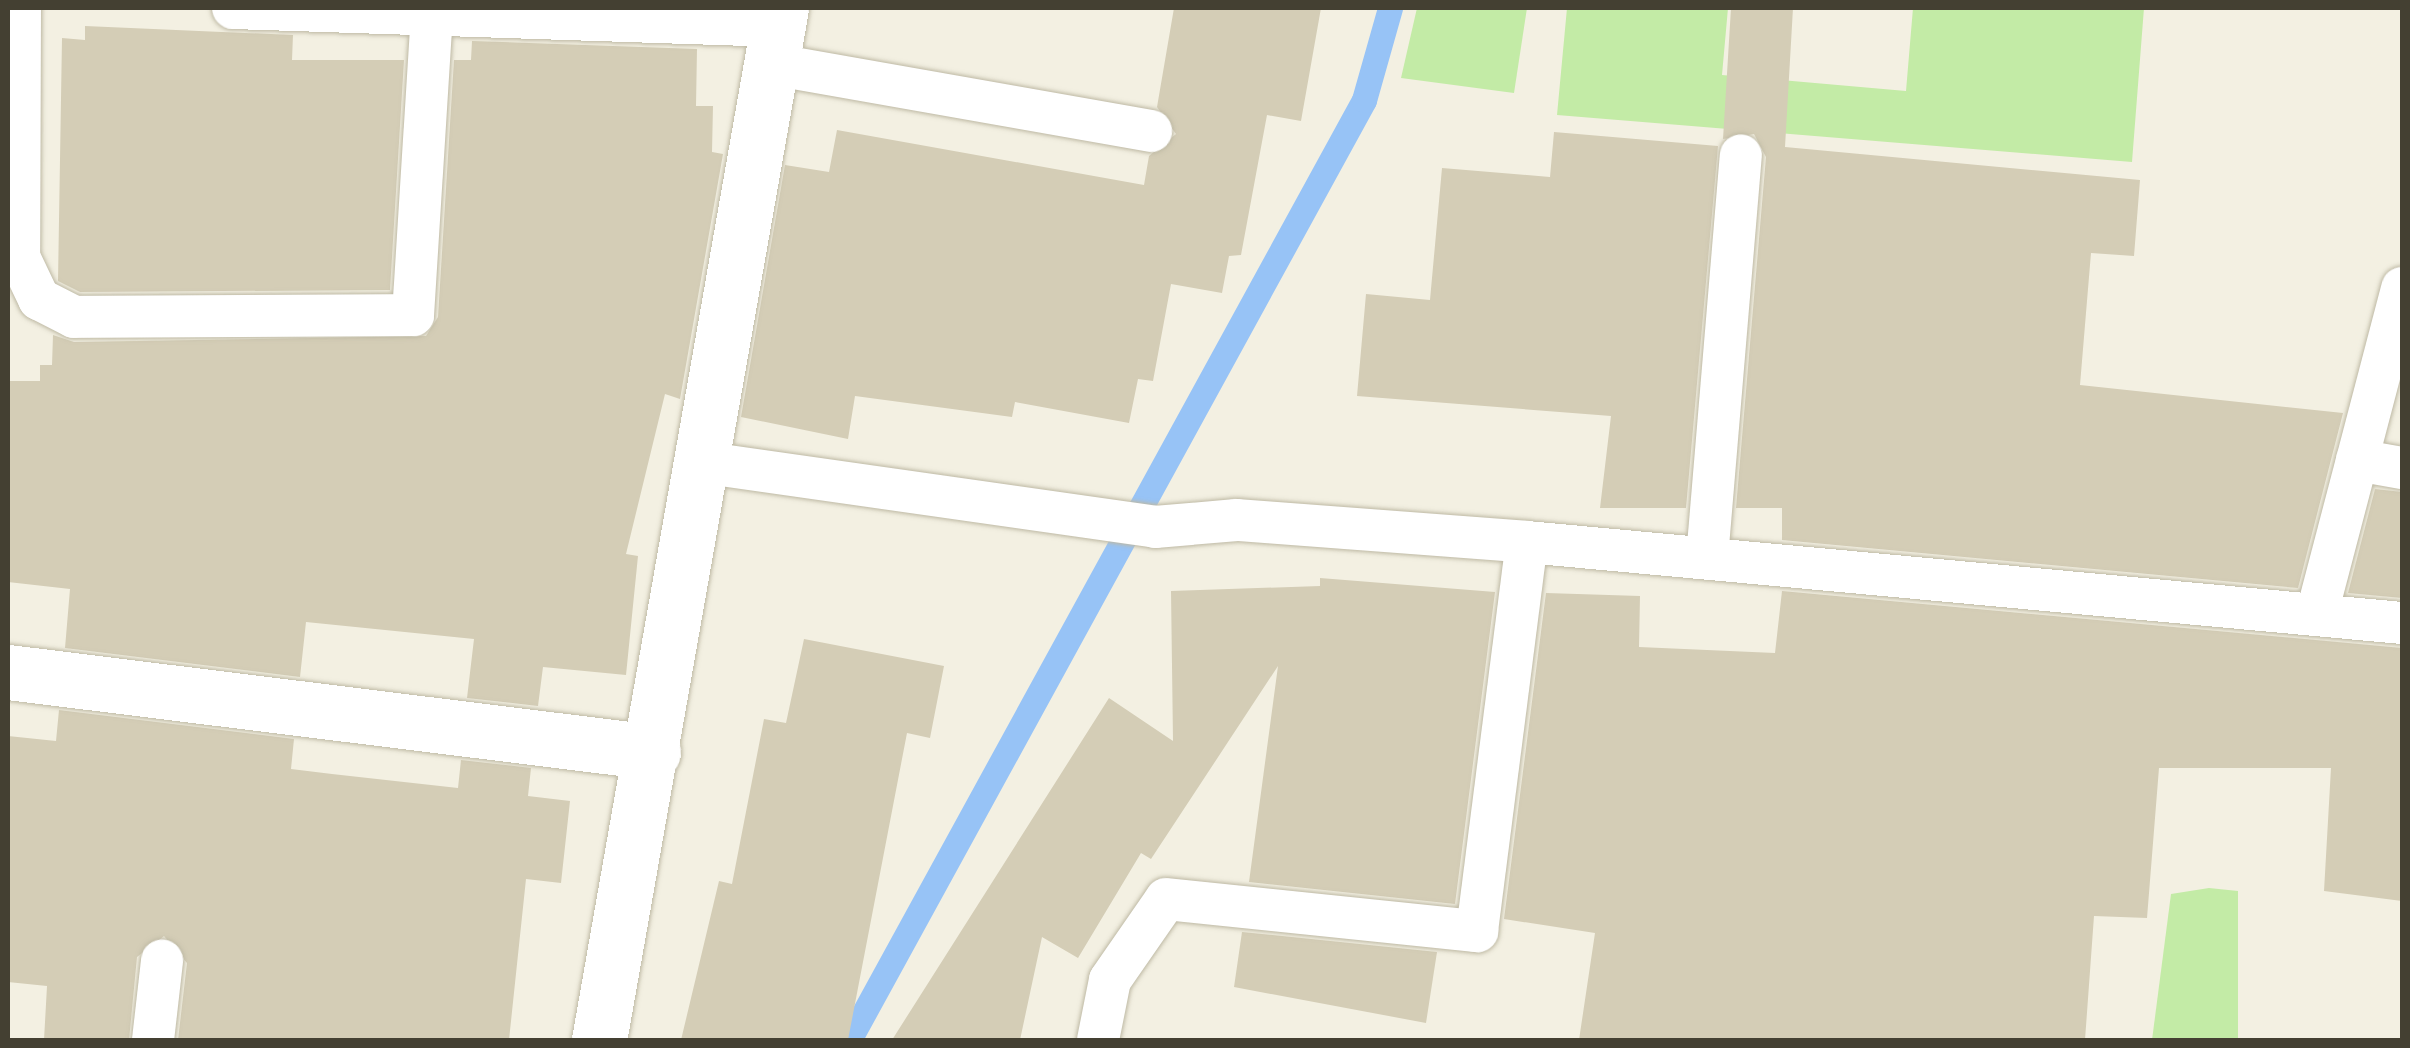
<!DOCTYPE html>
<html>
<head>
<meta charset="utf-8">
<style>
	body { margin:0 }
	#map { position:relative; width:2410px; height:1048px; overflow:hidden; background:#f3f0e2; font-family:Quicksand,sans-serif }
	div>[style] { position:absolute }
	.green>* { inset:0; background:#c3eba6 }
	.stream>* { height:25px; margin:-12.5px; padding:0 12.5px; transform-origin:12.5px; border-radius:12.5px; background:#97c3f6 }
	.building>* { inset:0; background:#d4cdb6 }
	.roads { filter:drop-shadow(0 0 2px #beb9a4) drop-shadow(0 0 2px #beb9a4) }
	.service>* { height:42px; margin:-21px; padding:0 21px; transform-origin:21px; border-radius:21px; background:#fff }
	.minor>* { height:55px; margin:-27.5px; padding:0 27.5px; transform-origin:27.5px; border-radius:27.5px; background:#fff }
	span { translate:-50% -50%; white-space:nowrap; text-align:center; line-height:1.15; -webkit-text-stroke:8px #fff; paint-order:stroke }
	.frame { position:absolute; inset:0; border:10px solid #444032; pointer-events:none }
</style>
</head>
<body>
<div id="map">
	<div class="green">
		<div style="clip-path:polygon(1417px 8px,1527px 8px,1514px 93px,1401px 78px)"></div>
		<div style="clip-path:polygon(1567px 8px,1728px 8px,1722px 75px,1906px 91px,1913px 8px,2144px 8px,2132px 162px,1557px 115px)"></div>
		<div style="clip-path:polygon(2209px 888px,2238px 891px,2238px 1040px,2152px 1040px,2171px 894px)"></div>
	</div>
	<div class="stream">
		<div style="left:849px;top:1040px;width:1072px;rotate:-61.28deg"></div>
		<div style="left:1364px;top:100px;width:96px;rotate:-74.2deg"></div>
	</div>
	<div class="building">
		<div style="clip-path:polygon(1174px 8px,1321px 8px,1301px 121px,1267px 115px,1241px 255px,1229px 256px,1222px 293px,1171px 284px,1153px 381px,1138px 379px,1129px 423px,1015px 402px,1012px 417px,855px 396px,848px 439px,741px 417px,785px 165px,829px 172px,837px 130px,1144px 185px,1149px 156px,1176px 134px,1157px 107px)"></div>
		<div style="clip-path:polygon(1731px 8px,1793px 8px,1785px 147px,2140px 180px,2134px 256px,2091px 253px,2080px 385px,2343px 413px,2298px 588px,1782px 540px,1782px 508px,1736px 508px,1766px 157px,1754px 134px,1723px 139px)"></div>
		<div style="clip-path:polygon(85px 26px,293px 35px,292px 60px,404px 60px,390px 290px,80px 292px,58px 281px,62px 38px,85px 40px)"></div>
		<div style="clip-path:polygon(472px 41px,697px 49px,696px 106px,713px 106px,712px 152px,723px 154px,680px 399px,665px 394px,626px 554px,638px 556px,626px 675px,543px 667px,538px 706px,467px 698px,474px 639px,306px 622px,300px 677px,65px 648px,70px 589px,8px 582px,8px 381px,40px 381px,40px 365px,52px 365px,53px 335px,74px 342px,426px 336px,438px 317px,454px 60px,471px 60px)"></div>
		<div style="clip-path:polygon(1554px 132px,1718px 146px,1686px 508px,1600px 508px,1611px 416px,1357px 396px,1366px 294px,1430px 300px,1442px 168px,1550px 177px)"></div>
		<div style="clip-path:polygon(2375px 489px,2402px 492px,2402px 598px,2348px 593px)"></div>
		<div style="clip-path:polygon(1320px 578px,1495px 592px,1455px 904px,1249px 882px,1278px 666px,1151px 859px,1141px 853px,1078px 958px,1042px 937px,1020px 1040px,892px 1040px,1109px 698px,1173px 741px,1171px 591px,1320px 586px)"></div>
		<div style="clip-path:polygon(1782px 591px,2402px 648px,2402px 901px,2324px 891px,2331px 768px,2159px 768px,2147px 918px,2094px 916px,2085px 1040px,1579px 1040px,1595px 933px,1504px 919px,1546px 593px,1640px 596px,1639px 647px,1775px 653px)"></div>
		<div style="clip-path:polygon(804px 639px,944px 666px,930px 738px,907px 733px,848px 1040px,681px 1040px,719px 881px,732px 884px,764px 719px,786px 723px)"></div>
		<div style="clip-path:polygon(59px 710px,294px 739px,291px 769px,332px 774px,458px 788px,461px 760px,531px 768px,528px 796px,570px 801px,561px 883px,526px 879px,509px 1040px,178px 1040px,187px 963px,164px 936px,137px 957px,129px 1040px,44px 1040px,47px 986px,8px 982px,8px 736px,56px 741px)"></div>
		<div style="clip-path:polygon(1242px 932px,1437px 952px,1426px 1023px,1234px 987px)"></div>
	</div>
	<div class="roads">
		<div class="service">
			<div style="left:20px;top:8px;width:249px;rotate:90.2deg"></div>
			<div style="left:19px;top:257px;width:47px;rotate:64.5deg"></div>
			<div style="left:39px;top:299px;width:39px;rotate:27deg"></div>
			<div style="left:74px;top:317px;width:339px;rotate:-0.3deg"></div>
			<div style="left:413px;top:315px;width:303px;rotate:-86.4deg"></div>
			<div style="left:233px;top:8px;width:545px;rotate:1.89deg"></div>
			<div style="left:771px;top:64px;width:386px;rotate:10deg"></div>
			<div style="left:2357px;top:460px;width:46px;rotate:10.1deg"></div>
			<div style="left:707px;top:463px;width:453px;rotate:8.1deg"></div>
			<div style="left:1155px;top:527px;width:82px;rotate:-4.9deg"></div>
			<div style="left:1237px;top:520px;width:291px;rotate:4.3deg"></div>
			<div style="left:1527px;top:542px;width:879px;rotate:5.29deg"></div>
			<div style="left:1707px;top:558px;width:404px;rotate:-85.2deg"></div>
			<div style="left:2318px;top:609px;width:332px;rotate:-75.3deg"></div>
			<div style="left:153px;top:1040px;width:80px;rotate:-83.5deg"></div>
			<div style="left:1098px;top:1040px;width:61px;rotate:-78.7deg"></div>
			<div style="left:1110px;top:980px;width:98px;rotate:-55.3deg"></div>
			<div style="left:1166px;top:899px;width:313px;rotate:5.9deg"></div>
			<div style="left:1477px;top:931px;width:392px;rotate:-82.7deg"></div>
		</div>
		<div class="minor">
			<div style="left:8px;top:672px;width:650px;rotate:7.07deg"></div>
			<div style="left:599px;top:1040px;width:1048px;rotate:-80deg"></div>
		</div>
	</div>
	<div class="frame"></div>
</div>
</body>
</html>
